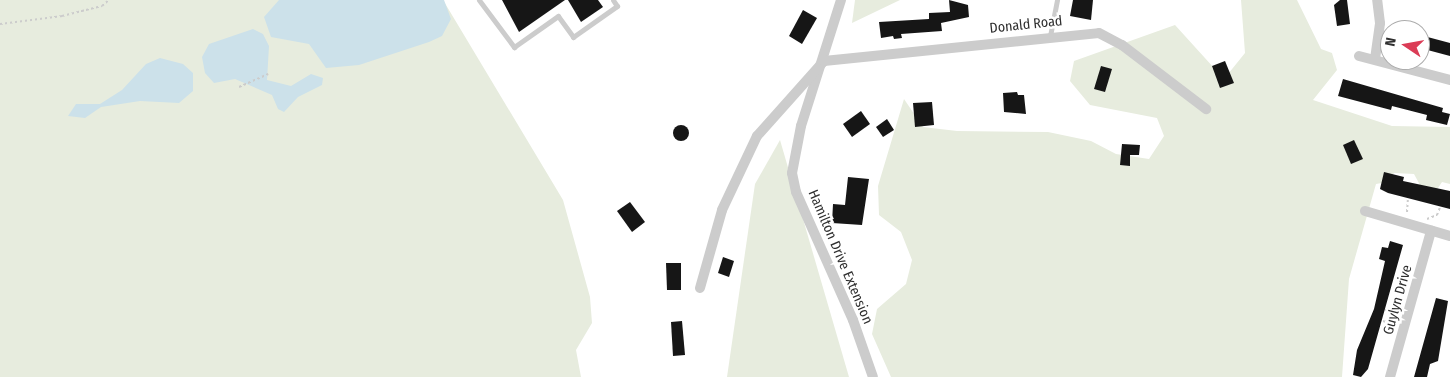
<!DOCTYPE html>
<html>
<head>
<meta charset="utf-8">
<style>
	body { margin:0 }
	#map { position:relative; width:1450px; height:377px; overflow:hidden; background:#fff; font-family:"Fira Sans Condensed",sans-serif }
	div>[style] { position:absolute }
	.green>* { inset:0; background:#e7ecde }
	.water>* { inset:0; background:#cce1ea }
	.building>* { inset:0; background:#161616 }
	.round { border-radius:50% }
	.path>* { height:2px; margin-top:-1px; transform-origin:0; background:repeating-linear-gradient(90deg,#ccc 0 2.5px,transparent 0 5px) }
	.service>* { height:5px; margin:-2.5px; padding:0 2.5px; transform-origin:2.5px; border-radius:2.5px; background:#ccc }
	.minor>* { height:10px; margin:-5px; padding:0 5px; transform-origin:5px; border-radius:5px; background:#ccc }
	span { translate:-50% -50%; white-space:nowrap; text-align:center; line-height:1.15; -webkit-text-stroke:5px #fff; paint-order:stroke }
	.street-label { font-size:14px; color:#2f2f2f }
	.north { position:absolute; left:1380px; top:20px; width:50px; height:50px; box-sizing:border-box; background:#fff; border:1px solid #acacac; border-radius:50%; rotate:282deg; font-size:14px; font-weight:700; line-height:20px; text-align:center; color:#2f2f2f }
	.north::after { content:''; display:block; margin:auto; width:18px; height:22px; background:#db3c56; clip-path:polygon(50% 0,100% 100%,50% 72%,0 100%) }
</style>
</head>
<body>
<div id="map">
	<div class="green">
		<div style="clip-path:polygon(0 0,443px 0,563px 200px,590px 297px,592px 323px,576px 350px,581px 377px,0 377px)"></div>
		<div style="clip-path:polygon(855px 0,900px 0,852px 23px)"></div>
		<div style="clip-path:polygon(1241px 0,1297px 0,1321px 49px,1332px 53px,1337px 70px,1313px 100px,1392px 126px,1450px 127px,1450px 184px,1442px 182px,1432px 197px,1421px 187px,1414px 174px,1394px 173px,1387px 182px,1376px 184px,1349px 279px,1342px 377px,891px 377px,872px 334px,877px 309px,906px 284px,912px 260px,901px 232px,879px 215px,878px 186px,904px 99px,923px 127px,957px 131px,1048px 132px,1091px 141px,1116px 154px,1149px 159px,1164px 136px,1157px 118px,1090px 105px,1070px 81px,1074px 61px,1175px 25px,1224px 79px,1245px 53px)"></div>
		<div style="clip-path:polygon(780px 140px,849px 377px,727px 377px,755px 184px)"></div>
	</div>
	<div class="water">
		<div style="clip-path:polygon(279px 0,444px 0,451px 19px,442px 36px,429px 42px,359px 65px,326px 68px,309px 44px,271px 37px,264px 17px)"></div>
		<div style="clip-path:polygon(253px 29px,263px 34px,269px 46px,267px 80px,291px 86px,311px 74px,323px 78px,322px 85px,298px 97px,284px 112px,278px 109px,272px 95px,235px 79px,214px 83px,205px 73px,202px 57px,209px 44px)"></div>
		<div style="clip-path:polygon(160px 58px,183px 64px,193px 73px,193px 91px,179px 103px,140px 101px,101px 107px,85px 118px,68px 116px,76px 104px,100px 104px,122px 90px,146px 64px)"></div>
	</div>
	<div class="building">
		<div style="clip-path:polygon(502px 0,565px 0,519px 32px)"></div>
		<div style="clip-path:polygon(568px 0,598px 0,603px 7px,581px 22px)"></div>
		<div style="clip-path:polygon(949px 0,968px 5px,969px 17px,941px 23px,942px 31px,901px 34px,902px 38px,894px 39px,893px 36px,881px 38px,879px 22px,929px 19px,929px 13px,950px 12px)"></div>
		<div style="clip-path:polygon(1073px 0,1093px 0,1091px 20px,1070px 16px)"></div>
		<div style="clip-path:polygon(1340px 0,1347px 0,1350px 24px,1337px 26px,1334px 5px)"></div>
		<div style="clip-path:polygon(803px 10px,817px 18px,802px 44px,789px 36px)"></div>
		<div style="clip-path:polygon(1420px 35px,1450px 43px,1450px 56px,1420px 48px)"></div>
		<div style="clip-path:polygon(1225px 61px,1234px 83px,1220px 88px,1212px 66px)"></div>
		<div style="clip-path:polygon(1101px 66px,1112px 69px,1105px 92px,1094px 89px)"></div>
		<div style="clip-path:polygon(1343px 79px,1443px 108px,1442px 112px,1450px 114px,1447px 125px,1426px 120px,1427px 115px,1392px 106px,1391px 110px,1338px 96px)"></div>
		<div style="clip-path:polygon(1017px 92px,1018px 95px,1024px 95px,1026px 114px,1004px 112px,1003px 93px)"></div>
		<div style="clip-path:polygon(932px 102px,934px 125px,915px 127px,913px 103px)"></div>
		<div style="clip-path:polygon(861px 111px,870px 124px,852px 137px,843px 124px)"></div>
		<div style="clip-path:polygon(887px 119px,894px 130px,883px 137px,876px 127px)"></div>
		<div class="round" style="left:673px;top:125px;width:16px;height:16px"></div>
		<div style="clip-path:polygon(1354px 140px,1363px 159px,1351px 164px,1343px 145px)"></div>
		<div style="clip-path:polygon(1122px 144px,1140px 145px,1139px 155px,1130px 155px,1130px 166px,1120px 165px)"></div>
		<div style="clip-path:polygon(1384px 172px,1404px 177px,1403px 181px,1450px 191px,1450px 209px,1388px 193px,1380px 189px)"></div>
		<div style="clip-path:polygon(848px 177px,869px 179px,862px 225px,832px 223px,833px 204px,845px 205px)"></div>
		<div style="clip-path:polygon(630px 202px,645px 222px,632px 232px,617px 211px)"></div>
		<div style="clip-path:polygon(1390px 241px,1403px 245px,1368px 369px,1361px 377px,1353px 375px,1357px 350px,1374px 309px,1385px 261px,1379px 259px,1382px 247px,1388px 248px)"></div>
		<div style="clip-path:polygon(723px 257px,734px 261px,729px 277px,718px 273px)"></div>
		<div style="clip-path:polygon(666px 263px,681px 263px,681px 290px,667px 290px)"></div>
		<div style="clip-path:polygon(1436px 298px,1448px 301px,1438px 361px,1430px 364px,1427px 377px,1414px 377px)"></div>
		<div style="clip-path:polygon(682px 321px,685px 355px,673px 356px,671px 322px)"></div>
	</div>
	<div class="path">
		<div style="left:0;top:24px;width:63px;rotate:-7.4deg"></div>
		<div style="left:62px;top:16px;width:41px;rotate:-14deg"></div>
		<div style="left:102px;top:6px;width:9px;rotate:-41deg"></div>
		<div style="left:239px;top:87px;width:32px;rotate:-24deg"></div>
		<div style="left:1407px;top:212px;width:13px;rotate:-86deg"></div>
		<div style="left:1427px;top:219px;width:11px;rotate:-22deg"></div>
		<div style="left:1437px;top:215px;width:9px;rotate:-69deg"></div>
		<div style="left:1385px;top:310px;width:6px;rotate:-9deg"></div>
		<div style="left:1391px;top:309px;width:11px;rotate:-68deg"></div>
		<div style="left:1383px;top:321px;width:7px;rotate:16deg"></div>
		<div style="left:1390px;top:323px;width:8px;rotate:76deg"></div>
	</div>
	<div class="service">
		<div style="left:479px;top:0;width:59px;rotate:53.3deg"></div>
		<div style="left:514px;top:47px;width:54px;rotate:-35.2deg"></div>
		<div style="left:558px;top:16px;width:26px;rotate:54deg"></div>
		<div style="left:573px;top:37px;width:54px;rotate:-35.2deg"></div>
		<div style="left:617px;top:6px;width:7px;rotate:-124deg"></div>
		<div style="left:1050px;top:36px;width:37px;rotate:-79deg"></div>
	</div>
	<div class="minor">
		<div style="left:841px;top:0;width:132px;rotate:107.6deg"></div>
		<div style="left:801px;top:126px;width:48px;rotate:100.8deg"></div>
		<div style="left:792px;top:173px;width:19px;rotate:78deg"></div>
		<div style="left:796px;top:192px;width:140px;rotate:66deg"></div>
		<div style="left:853px;top:320px;width:60px;rotate:70.7deg"></div>
		<div style="left:1359px;top:56px;width:94px;rotate:14.8deg"></div>
		<div style="left:1375px;top:59px;width:36px;rotate:-82deg"></div>
		<div style="left:1380px;top:23px;width:23px;rotate:-97deg"></div>
		<div style="left:1365px;top:211px;width:89px;rotate:16.4deg"></div>
		<div style="left:700px;top:288px;width:81px;rotate:-74.2deg"></div>
		<div style="left:722px;top:210px;width:82px;rotate:-64.7deg"></div>
		<div style="left:757px;top:136px;width:101px;rotate:-48.2deg"></div>
		<div style="left:824px;top:61px;width:276px;rotate:-5.8deg"></div>
		<div style="left:1099px;top:33px;width:26px;rotate:28deg"></div>
		<div style="left:1122px;top:45px;width:106px;rotate:37.3deg"></div>
		<div style="left:1390px;top:377px;width:152px;rotate:-74.3deg"></div>
	</div>
	<div class="street-label">
		<span style="left:1026px;top:25px;rotate:-6deg">Donald Road</span>
		<span style="left:840px;top:257px;rotate:67deg">Hamilton Drive Extension</span>
		<span style="left:1398px;top:300px;rotate:-74deg">Guylyn Drive</span>
	</div>
	<div class="north">N</div>
</div>
</body>
</html>
